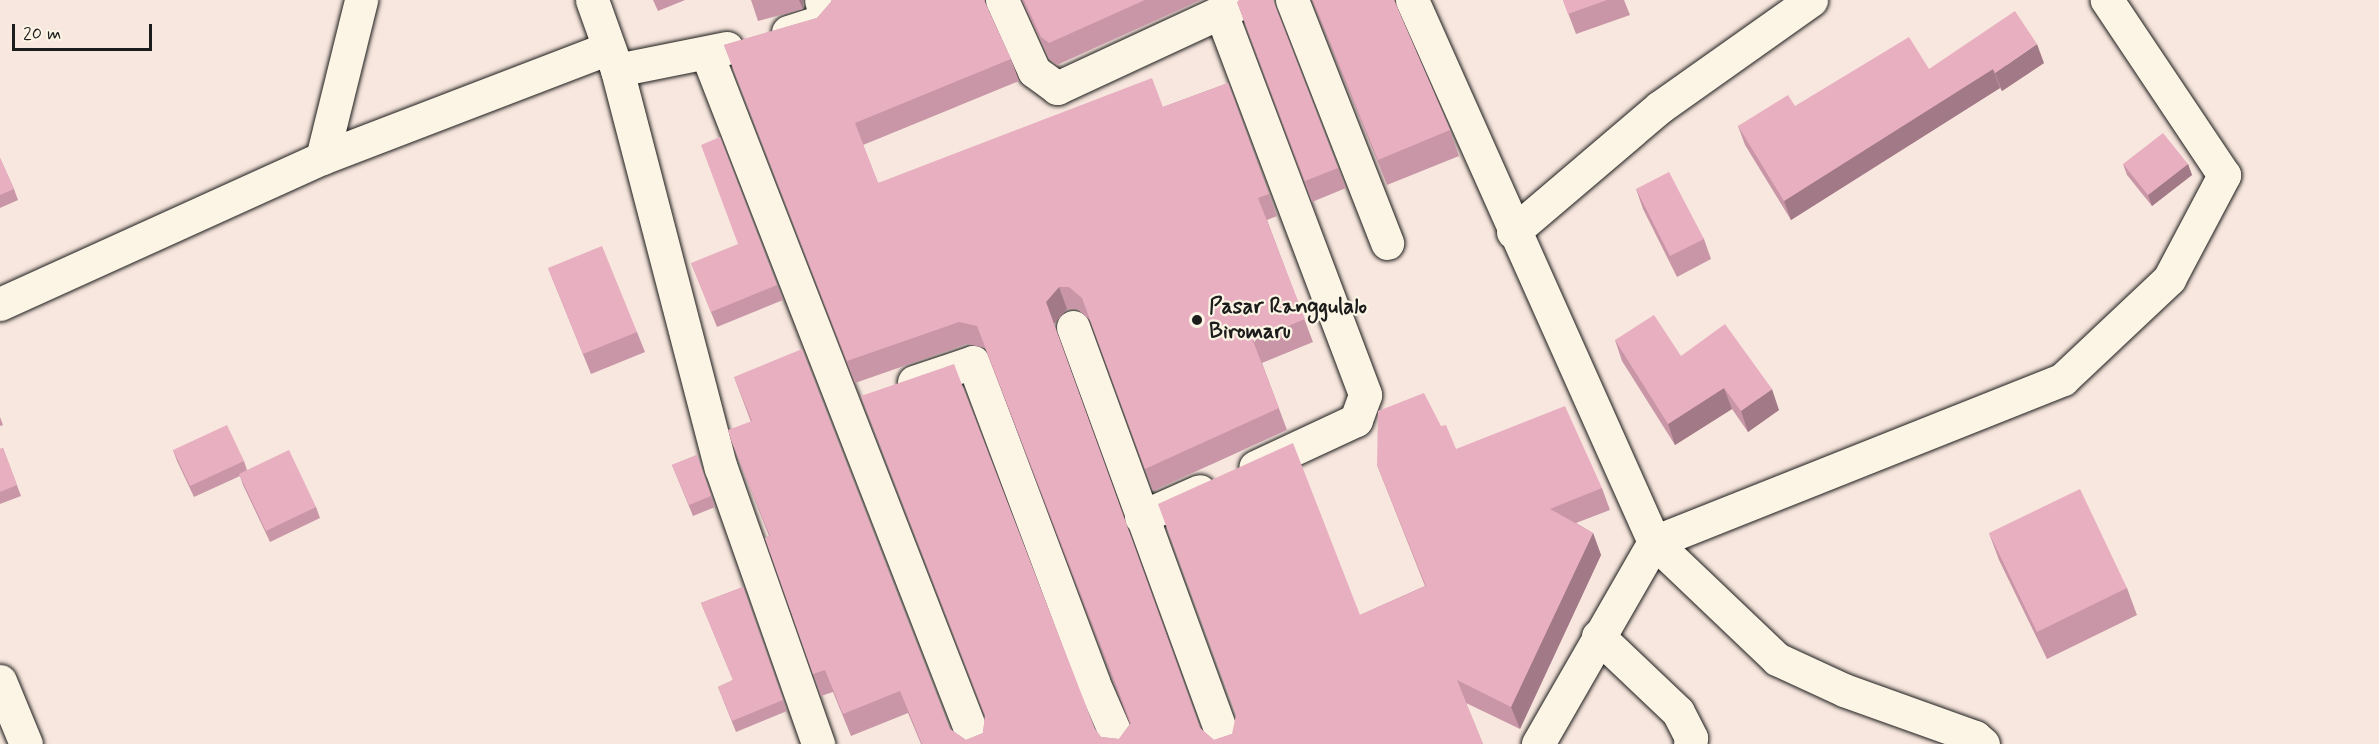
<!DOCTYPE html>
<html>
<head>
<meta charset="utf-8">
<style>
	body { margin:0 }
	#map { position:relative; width:2379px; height:744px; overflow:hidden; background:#f8e7de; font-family:Mynerve,sans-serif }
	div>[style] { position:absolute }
	.roads { filter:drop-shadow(0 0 2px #1c1c1c) drop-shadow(0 0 2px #1c1c1c) }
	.minor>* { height:33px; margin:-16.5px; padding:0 16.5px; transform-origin:16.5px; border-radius:16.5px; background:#fcf5e5 }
	.wall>* { inset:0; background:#c896a6 }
	.shaded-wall>* { inset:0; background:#a27a87 }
	.building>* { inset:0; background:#e8afc1 }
	.dots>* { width:16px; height:16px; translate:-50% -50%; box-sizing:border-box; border:3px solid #fcf5e5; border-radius:50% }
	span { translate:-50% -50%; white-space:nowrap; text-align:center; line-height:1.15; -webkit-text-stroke:4.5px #fcf5e5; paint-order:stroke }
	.poi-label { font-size:22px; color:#1c1c1c; font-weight:700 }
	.left { translate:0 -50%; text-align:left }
	.scale { position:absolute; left:12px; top:24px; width:140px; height:27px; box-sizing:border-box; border:3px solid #1c1c1c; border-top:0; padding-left:8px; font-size:18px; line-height:21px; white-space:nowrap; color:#1c1c1c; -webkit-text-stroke:4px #fcf5e5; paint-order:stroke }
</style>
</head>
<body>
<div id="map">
	<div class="roads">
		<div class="minor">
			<div style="left:592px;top:0;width:74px;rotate:70.3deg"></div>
			<div style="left:617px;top:70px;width:411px;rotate:75.4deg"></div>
			<div style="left:721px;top:468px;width:293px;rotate:70.6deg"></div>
			<div style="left:1002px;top:0;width:78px;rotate:65.7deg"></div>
			<div style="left:1034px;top:71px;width:29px;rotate:36deg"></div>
			<div style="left:1057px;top:88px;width:209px;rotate:-24.9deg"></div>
			<div style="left:1292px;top:0;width:261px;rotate:68.6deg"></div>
			<div style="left:1412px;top:0;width:594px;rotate:65.94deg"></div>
			<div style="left:1654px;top:542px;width:233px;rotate:119.9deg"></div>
			<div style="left:1221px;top:13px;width:408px;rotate:69.3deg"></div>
			<div style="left:1365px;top:395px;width:27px;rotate:110deg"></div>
			<div style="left:1356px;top:420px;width:111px;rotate:155deg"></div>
			<div style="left:788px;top:32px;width:32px;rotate:-18deg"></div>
			<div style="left:818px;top:22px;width:13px;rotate:-61deg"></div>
			<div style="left:824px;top:11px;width:11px;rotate:-105deg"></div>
			<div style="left:707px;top:54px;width:741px;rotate:68.7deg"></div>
			<div style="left:617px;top:70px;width:112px;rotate:-11.3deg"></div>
			<div style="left:322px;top:158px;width:307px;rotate:-21deg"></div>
			<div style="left:1513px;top:232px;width:193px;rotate:-40.4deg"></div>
			<div style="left:1660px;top:107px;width:185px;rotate:-35.3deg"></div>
			<div style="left:0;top:304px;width:354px;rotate:-24.4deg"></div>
			<div style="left:322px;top:158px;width:163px;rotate:-76.1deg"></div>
			<div style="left:1073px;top:327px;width:444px;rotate:69.9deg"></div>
			<div style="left:914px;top:382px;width:62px;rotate:-18.7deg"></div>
			<div style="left:973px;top:362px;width:342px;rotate:69.4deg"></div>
			<div style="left:1093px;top:682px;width:68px;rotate:66.5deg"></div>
			<div style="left:1141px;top:517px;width:64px;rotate:-23.8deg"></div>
			<div style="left:1598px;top:636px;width:110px;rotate:43.5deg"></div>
			<div style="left:1678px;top:712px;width:29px;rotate:63deg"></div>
			<div style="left:1691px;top:738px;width:6px;rotate:99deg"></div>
			<div style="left:0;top:681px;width:68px;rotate:67.6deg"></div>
			<div style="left:1983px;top:744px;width:11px;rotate:-139deg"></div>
			<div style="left:1975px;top:737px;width:139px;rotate:-160.3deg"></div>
			<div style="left:1844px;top:690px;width:74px;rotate:-155.2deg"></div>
			<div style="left:1777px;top:659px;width:170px;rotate:-136.4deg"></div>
			<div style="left:1654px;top:542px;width:440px;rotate:-21.7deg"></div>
			<div style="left:2063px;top:379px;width:146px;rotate:-43.3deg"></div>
			<div style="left:2169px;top:279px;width:118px;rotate:-62.1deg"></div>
			<div style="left:2224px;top:175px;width:211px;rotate:-123.8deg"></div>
		</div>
	</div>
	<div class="wall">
		<div style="clip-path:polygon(653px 0,685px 0,658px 11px)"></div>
		<div style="clip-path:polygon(751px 0,803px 0,803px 9px,758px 21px)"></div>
		<div style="clip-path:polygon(831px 0,985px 0,985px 3px,1011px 59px,1019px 81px,863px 145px,878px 183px,1163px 107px,1228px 83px,1277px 216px,1267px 220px,1313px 342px,1262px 363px,1287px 430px,1153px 491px,1090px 320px,1077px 309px,1067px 309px,1054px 324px,1200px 728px,1214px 740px,1232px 734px,1360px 615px,1425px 586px,1377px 465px,1441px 426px,1456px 449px,1602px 488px,1610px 510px,1576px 523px,1593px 533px,1601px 555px,1520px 729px,1466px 703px,1483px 744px,921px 744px,908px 713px,851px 736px,833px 692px,821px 696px,765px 538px,769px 536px,731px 440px,751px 422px,734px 377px,950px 729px,966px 740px,983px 733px,985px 716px,861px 396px,1095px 729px,1101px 737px,1119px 739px,1130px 724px,985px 348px,967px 344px,855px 383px,724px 45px,817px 18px,831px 2px)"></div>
		<div style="clip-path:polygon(1022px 0,1201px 0,1057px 65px,1049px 59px)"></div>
		<div style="clip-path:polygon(1312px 0,1394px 0,1450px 130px,1459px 156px,1387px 185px)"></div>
		<div style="clip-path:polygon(1563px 0,1624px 0,1630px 15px,1576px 34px)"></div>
		<div style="clip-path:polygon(1237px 2px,1338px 168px,1346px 188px,1312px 202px)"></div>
		<div style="clip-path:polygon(2044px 63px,2002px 91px,2000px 88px,1791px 220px,1745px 145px,1738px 126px,1929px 69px)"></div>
		<div style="clip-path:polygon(0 158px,14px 189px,18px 200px,0 208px)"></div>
		<div style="clip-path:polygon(2123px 164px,2188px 164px,2192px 175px,2152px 206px,2127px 175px)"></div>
		<div style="clip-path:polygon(1636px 189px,1704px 239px,1711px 259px,1677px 277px,1643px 209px)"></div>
		<div style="clip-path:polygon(691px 263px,777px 285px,783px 300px,717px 327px)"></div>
		<div style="clip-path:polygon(548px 268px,637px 332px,645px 352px,591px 374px)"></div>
		<div style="clip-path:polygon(1615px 340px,1681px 356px,1779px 410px,1748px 432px,1732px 409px,1675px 445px,1622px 361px)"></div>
		<div style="clip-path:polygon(0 417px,3px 425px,0 426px)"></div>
		<div style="clip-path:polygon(3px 448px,21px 496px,0 504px,0 449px)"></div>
		<div style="clip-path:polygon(173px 450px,244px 461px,247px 470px,316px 507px,320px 518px,270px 542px,243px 485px,240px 476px,194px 497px,177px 461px)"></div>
		<div style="clip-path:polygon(697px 455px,715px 507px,693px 516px,672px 465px)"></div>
		<div style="clip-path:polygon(1989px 533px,2127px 588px,2137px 615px,2047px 659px,1999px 560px)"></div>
		<div style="clip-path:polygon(743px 587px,787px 711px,736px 732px,718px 687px,733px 680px,701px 603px)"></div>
	</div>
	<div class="shaded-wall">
		<div style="clip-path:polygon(799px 0,803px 0,803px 9px)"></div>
		<div style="clip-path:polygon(2037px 44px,2044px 63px,2002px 91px,1995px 73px)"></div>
		<div style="clip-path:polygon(1993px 69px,2000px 88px,1791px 220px,1784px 201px)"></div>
		<div style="clip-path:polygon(2188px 164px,2192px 175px,2152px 206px,2148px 195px)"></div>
		<div style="clip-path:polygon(1059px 287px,1067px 309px,1054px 324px,1046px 302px)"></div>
		<div style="clip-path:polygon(1724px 388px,1732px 409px,1675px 445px,1668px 424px)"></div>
		<div style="clip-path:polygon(1772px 389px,1779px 410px,1748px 432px,1741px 411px)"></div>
		<div style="clip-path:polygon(1593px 533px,1601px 555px,1520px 729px,1511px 707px)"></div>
	</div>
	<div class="building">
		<div style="clip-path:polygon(831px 0,984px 0,1011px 59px,855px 123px,878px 183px,1152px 78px,1163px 107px,1228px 83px,1269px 194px,1258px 198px,1305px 319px,1253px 341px,1279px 408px,1145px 469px,1082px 298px,1069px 287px,1059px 287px,1046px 302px,1200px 728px,1214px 740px,1232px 734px,1236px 715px,1158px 504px,1293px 443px,1360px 615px,1426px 586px,1377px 465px,1378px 411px,1424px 393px,1441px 426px,1446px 425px,1456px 449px,1565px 406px,1602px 488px,1550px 509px,1593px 533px,1511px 707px,1457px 680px,1483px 744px,922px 744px,900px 691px,843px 714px,825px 670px,813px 674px,765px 538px,770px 536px,731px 440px,728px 430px,752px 421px,734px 377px,802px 349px,950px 729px,966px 740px,983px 733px,985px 715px,861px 396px,954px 364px,1095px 729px,1101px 737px,1119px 739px,1131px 723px,977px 326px,959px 322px,847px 361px,724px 45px,817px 18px,831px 2px)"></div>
		<div style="clip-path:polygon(1024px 0,1145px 0,1049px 43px,1041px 37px)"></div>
		<div style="clip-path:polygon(1239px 0,1273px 0,1338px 168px,1305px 181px,1237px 2px)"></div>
		<div style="clip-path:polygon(1313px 0,1394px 0,1450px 130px,1378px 160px)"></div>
		<div style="clip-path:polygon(1563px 0,1607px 0,1568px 14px)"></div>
		<div style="clip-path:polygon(2015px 11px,2037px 44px,1995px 73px,1993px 69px,1784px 201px,1738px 126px,1788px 95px,1795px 106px,1909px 37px,1929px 69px)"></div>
		<div style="clip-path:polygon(2163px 133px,2188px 164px,2148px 195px,2123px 164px)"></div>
		<div style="clip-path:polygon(720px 137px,777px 285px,711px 312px,691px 263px,738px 244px,701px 145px)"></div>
		<div style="clip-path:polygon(0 158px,14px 189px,0 195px)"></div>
		<div style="clip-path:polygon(1669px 172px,1704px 239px,1670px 256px,1636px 189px)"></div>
		<div style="clip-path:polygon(602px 246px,637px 332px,583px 354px,548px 268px)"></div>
		<div style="clip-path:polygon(1654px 315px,1681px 356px,1725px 324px,1772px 389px,1741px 411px,1724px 388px,1668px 424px,1615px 340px)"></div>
		<div style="clip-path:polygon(227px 425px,244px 461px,190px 486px,173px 450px)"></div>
		<div style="clip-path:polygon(3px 448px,17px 485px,0 492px,0 449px)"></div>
		<div style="clip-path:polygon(289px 450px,316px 507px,266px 531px,239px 474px)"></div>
		<div style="clip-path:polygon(697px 455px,711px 496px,689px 505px,672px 465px)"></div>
		<div style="clip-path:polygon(2080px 489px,2127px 588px,2037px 632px,1989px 533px)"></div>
		<div style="clip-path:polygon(743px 587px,783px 700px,732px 721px,718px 687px,733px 680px,701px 603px)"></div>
	</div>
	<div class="dots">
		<div style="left:1197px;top:320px;background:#1c1c1c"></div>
	</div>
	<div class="poi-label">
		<span class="left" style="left:1209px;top:320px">Pasar Ranggulalo<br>Biromaru</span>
	</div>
	<div class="scale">20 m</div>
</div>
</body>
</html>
